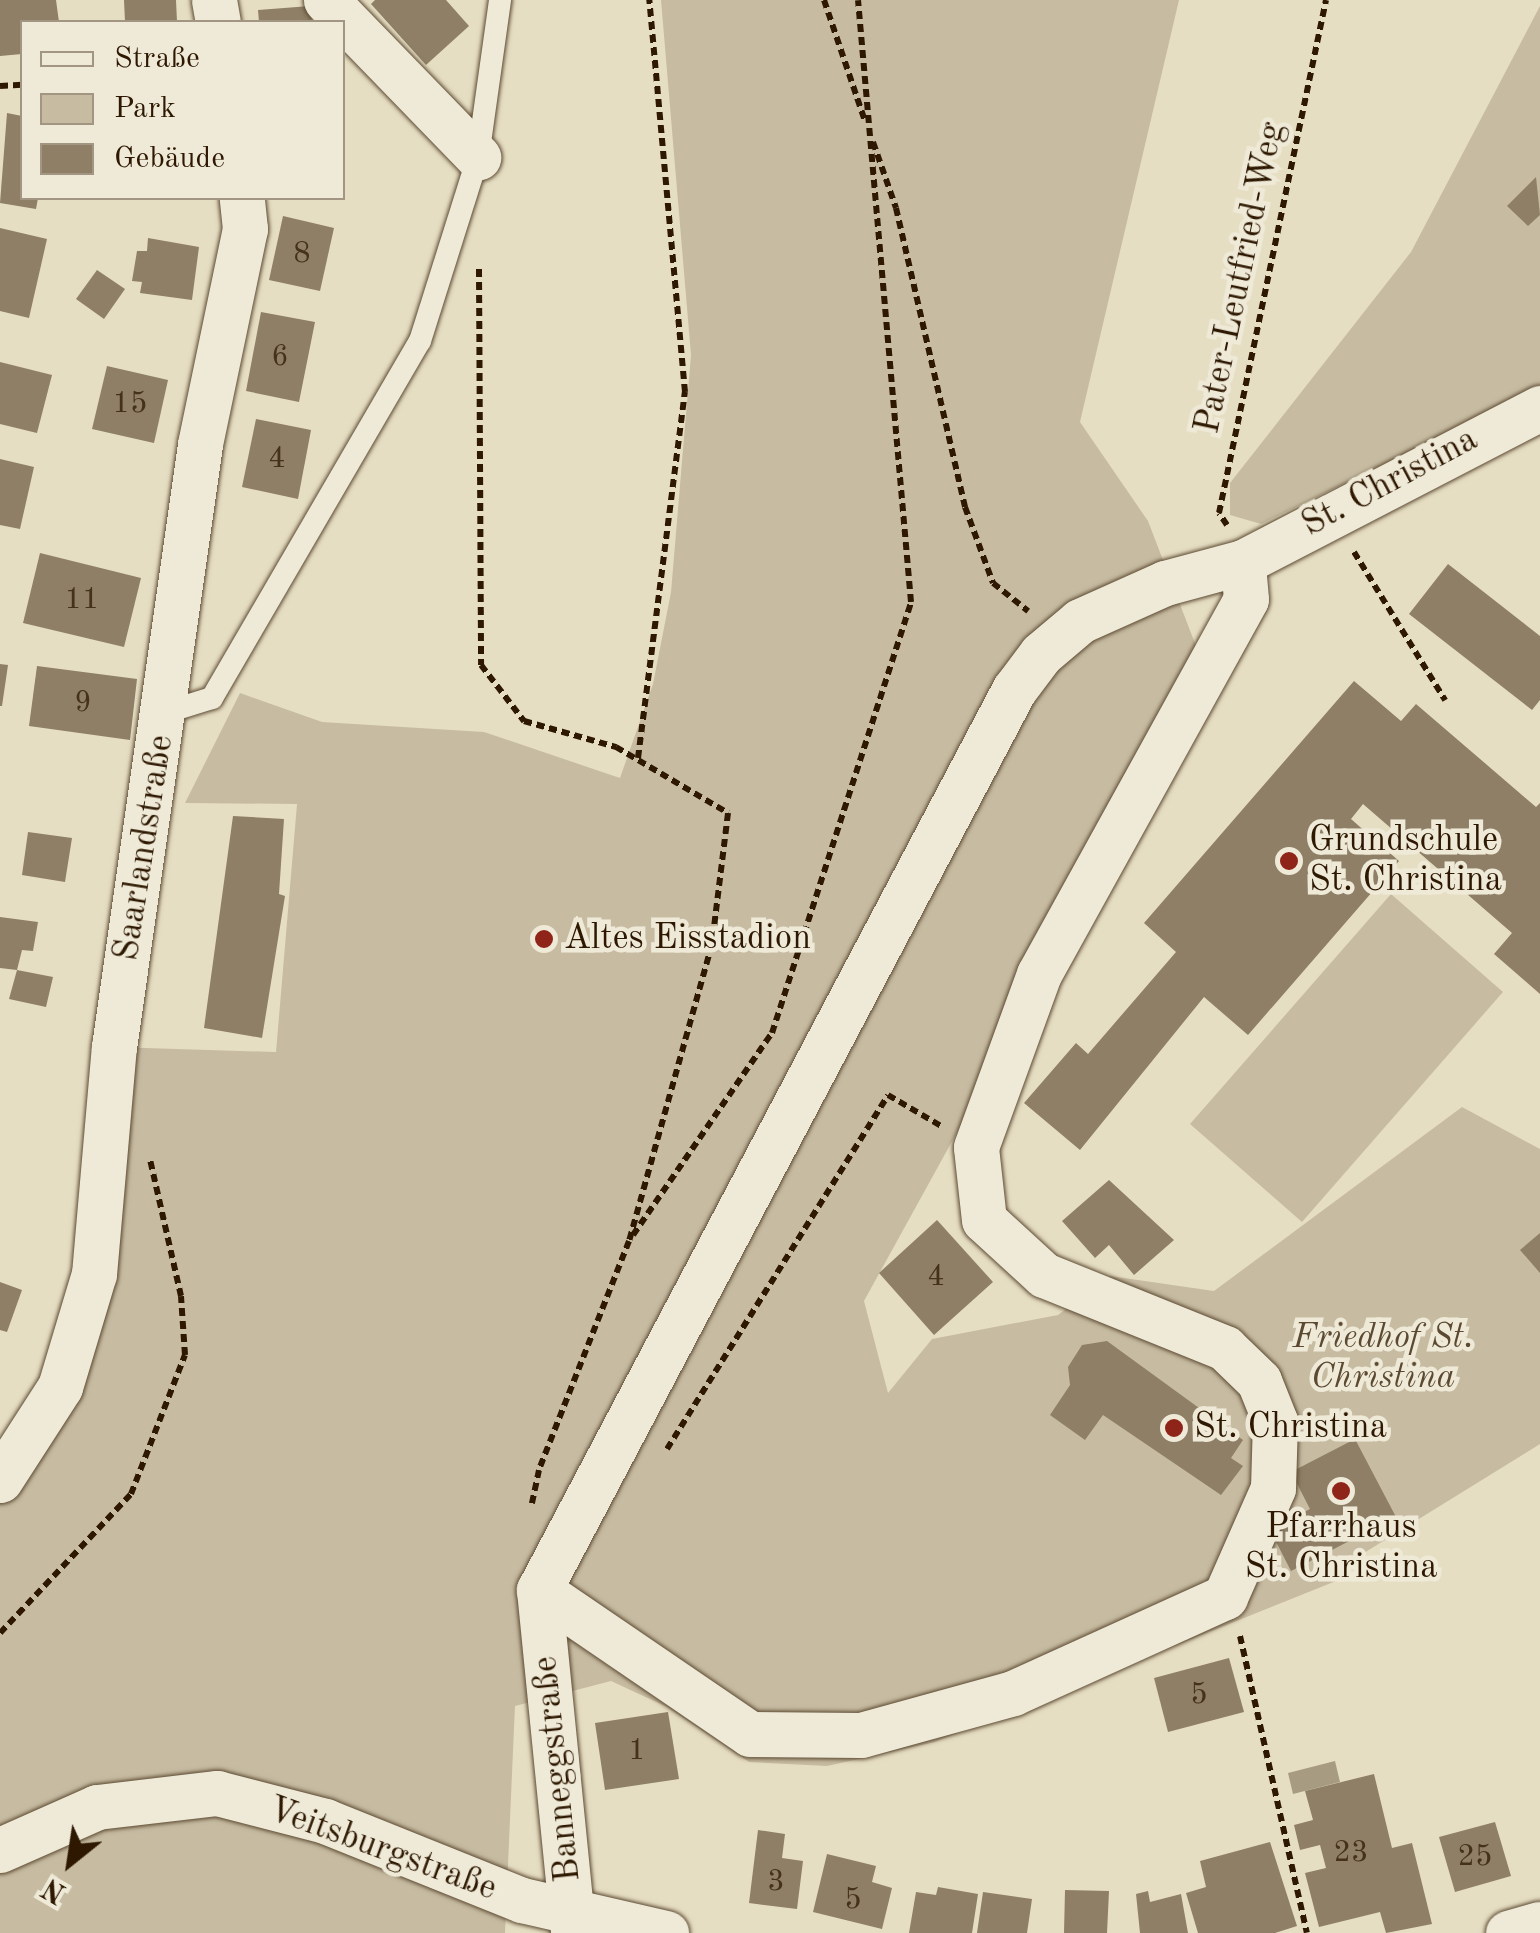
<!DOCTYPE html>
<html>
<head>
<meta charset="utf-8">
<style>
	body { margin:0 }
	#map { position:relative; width:1540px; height:1933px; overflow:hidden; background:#e6dec3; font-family:"Old Standard TT",serif }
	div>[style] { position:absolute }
	.green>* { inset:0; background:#c7bca2 }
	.water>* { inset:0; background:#a79b81 }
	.building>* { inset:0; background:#8e7f66 }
	.path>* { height:6px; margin-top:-3px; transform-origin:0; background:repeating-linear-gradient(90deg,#2e1801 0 8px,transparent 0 13px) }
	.roads { filter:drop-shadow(0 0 2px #5c4a32) drop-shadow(0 0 2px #5c4a32) }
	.lane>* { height:22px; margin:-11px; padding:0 11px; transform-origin:11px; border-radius:11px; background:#efead8 }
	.street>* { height:45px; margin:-22.5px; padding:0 22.5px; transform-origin:22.5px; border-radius:22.5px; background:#efead8 }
	.dots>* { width:28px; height:28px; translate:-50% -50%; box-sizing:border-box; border:5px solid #efead8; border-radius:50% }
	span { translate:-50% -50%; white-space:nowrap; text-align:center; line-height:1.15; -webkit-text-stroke:9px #efead8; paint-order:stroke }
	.number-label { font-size:30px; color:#46321a }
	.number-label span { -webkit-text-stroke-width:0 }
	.street-label { font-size:35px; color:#2e1801 }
	.poi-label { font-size:35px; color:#2e1801 }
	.left { translate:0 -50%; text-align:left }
	.park-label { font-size:35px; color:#5c4931; font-style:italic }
	.legend { position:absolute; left:20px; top:20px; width:325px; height:180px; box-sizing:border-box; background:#efead8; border:2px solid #a29682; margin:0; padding:12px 18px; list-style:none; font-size:30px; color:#2e1801 }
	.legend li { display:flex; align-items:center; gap:20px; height:50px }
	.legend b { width:50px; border:2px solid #a29682 }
	.north { position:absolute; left:20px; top:1813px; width:100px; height:100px; -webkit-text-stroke:8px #efead8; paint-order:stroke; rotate:210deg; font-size:28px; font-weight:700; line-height:40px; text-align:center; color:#2e1801 }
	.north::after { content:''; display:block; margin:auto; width:35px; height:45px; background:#2e1801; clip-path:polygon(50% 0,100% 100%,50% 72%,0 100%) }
</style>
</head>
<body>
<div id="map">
	<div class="green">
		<div style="clip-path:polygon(661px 0,1179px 0,1080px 422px,1148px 521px,1196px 646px,982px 1087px,864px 1301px,888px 1393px,932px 1339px,1058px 1315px,1110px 1276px,1214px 1291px,1462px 1107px,1540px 1149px,1540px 1444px,1351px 1561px,1341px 1579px,935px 1742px,827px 1766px,749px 1762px,667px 1707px,611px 1681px,515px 1706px,505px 1933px,0 1933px,0 1480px,60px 1387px,114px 1047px,276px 1052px,297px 804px,185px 803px,240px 693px,322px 722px,484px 732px,620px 778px,653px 684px,671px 592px,691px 355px)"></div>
		<div style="clip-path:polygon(1540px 6px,1540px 388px,1261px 524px,1230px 515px,1230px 483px,1411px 252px)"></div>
		<div style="clip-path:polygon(1391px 894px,1503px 992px,1302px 1222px,1190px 1124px)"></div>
	</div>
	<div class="water">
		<div style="clip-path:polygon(1335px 1761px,1340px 1782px,1293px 1794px,1288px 1773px)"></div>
	</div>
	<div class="building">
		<div style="clip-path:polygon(0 0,56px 0,59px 22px,22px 22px,22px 54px,0 56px)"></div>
		<div style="clip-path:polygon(124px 0,176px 0,177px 22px,125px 22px)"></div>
		<div style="clip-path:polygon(375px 0,446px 0,469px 26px,426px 65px,371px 4px)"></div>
		<div style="clip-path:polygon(310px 6px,312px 22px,259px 22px,258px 10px)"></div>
		<div style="clip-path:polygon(7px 113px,22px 116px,22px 198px,38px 198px,36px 209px,0 203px)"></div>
		<div style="clip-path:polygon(1536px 177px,1540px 215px,1528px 226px,1507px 206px)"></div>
		<div style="clip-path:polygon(283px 216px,334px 228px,320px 291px,269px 280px)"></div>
		<div style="clip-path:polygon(0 228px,47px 239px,29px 318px,0 311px)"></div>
		<div style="clip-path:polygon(148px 238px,199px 247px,192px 300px,140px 293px,142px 282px,132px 281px,137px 251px,147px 251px)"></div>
		<div style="clip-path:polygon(97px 270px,125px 289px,104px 319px,76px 299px)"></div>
		<div style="clip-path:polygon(261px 312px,315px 322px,299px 402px,246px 391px)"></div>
		<div style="clip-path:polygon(0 362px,52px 375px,37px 433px,0 424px)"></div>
		<div style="clip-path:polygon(107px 366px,168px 380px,154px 443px,92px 429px)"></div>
		<div style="clip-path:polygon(256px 419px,311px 430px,298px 499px,242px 487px)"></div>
		<div style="clip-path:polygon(0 459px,34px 467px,20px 529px,0 525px)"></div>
		<div style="clip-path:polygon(40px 553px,141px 578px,124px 647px,23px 623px)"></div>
		<div style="clip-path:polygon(1448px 564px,1540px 636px,1540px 700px,1532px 710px,1409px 614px)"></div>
		<div style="clip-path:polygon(0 664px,8px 665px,2px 706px,0 706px)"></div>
		<div style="clip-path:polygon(37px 666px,137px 679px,130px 740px,29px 726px)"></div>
		<div style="clip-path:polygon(1354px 681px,1401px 721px,1416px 704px,1536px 807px,1540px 803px,1540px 994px,1494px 954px,1512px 933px,1363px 804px,1351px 819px,1399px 861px,1248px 1035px,1204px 997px,1080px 1150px,1024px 1103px,1076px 1043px,1088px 1054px,1176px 952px,1144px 923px)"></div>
		<div style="clip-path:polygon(233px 816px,284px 819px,279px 894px,285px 896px,262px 1038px,204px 1028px)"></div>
		<div style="clip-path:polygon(28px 832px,72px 838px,65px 882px,22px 875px)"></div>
		<div style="clip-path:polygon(0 917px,38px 922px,33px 951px,22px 950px,17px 970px,0 968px)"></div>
		<div style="clip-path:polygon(17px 970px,53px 977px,46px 1007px,9px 999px)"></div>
		<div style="clip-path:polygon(1109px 1180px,1174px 1240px,1134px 1275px,1109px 1245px,1095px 1258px,1062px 1221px)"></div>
		<div style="clip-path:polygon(937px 1220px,993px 1282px,934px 1335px,879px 1273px)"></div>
		<div style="clip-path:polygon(1540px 1233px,1540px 1273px,1520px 1250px)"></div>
		<div style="clip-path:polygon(0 1282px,22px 1290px,7px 1332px,0 1330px)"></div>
		<div style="clip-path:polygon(1107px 1341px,1243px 1440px,1231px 1458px,1243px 1466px,1221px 1495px,1103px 1415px,1085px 1440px,1050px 1415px,1070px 1385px,1068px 1367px,1082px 1345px)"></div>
		<div style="clip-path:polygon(1355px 1439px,1396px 1517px,1291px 1571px,1270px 1530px,1310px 1509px,1291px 1472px)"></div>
		<div style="clip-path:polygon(1229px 1658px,1244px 1712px,1168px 1732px,1154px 1678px)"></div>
		<div style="clip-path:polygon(668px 1712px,679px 1779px,605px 1790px,595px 1723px)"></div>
		<div style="clip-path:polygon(1374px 1774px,1392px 1848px,1412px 1843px,1432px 1924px,1386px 1933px,1380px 1912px,1319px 1927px,1305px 1873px,1326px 1868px,1320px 1845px,1300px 1850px,1294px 1825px,1313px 1820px,1305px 1791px)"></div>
		<div style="clip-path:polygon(1495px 1822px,1511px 1876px,1455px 1892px,1439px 1837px)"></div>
		<div style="clip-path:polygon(758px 1830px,785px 1834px,782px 1858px,803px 1861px,797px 1909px,749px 1903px)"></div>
		<div style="clip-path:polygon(1270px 1842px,1297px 1926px,1275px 1933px,1198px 1933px,1186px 1893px,1206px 1887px,1200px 1861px)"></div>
		<div style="clip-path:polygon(827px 1854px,876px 1866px,872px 1882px,892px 1888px,882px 1929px,813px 1912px)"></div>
		<div style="clip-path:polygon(938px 1887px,978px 1894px,972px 1933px,909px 1933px,916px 1892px,936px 1895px)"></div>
		<div style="clip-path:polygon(1065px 1890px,1109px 1891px,1107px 1933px,1064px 1933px)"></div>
		<div style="clip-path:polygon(1148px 1891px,1150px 1902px,1181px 1894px,1188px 1933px,1140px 1933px,1136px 1894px)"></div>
		<div style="clip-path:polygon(983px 1892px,1032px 1899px,1027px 1933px,977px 1933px)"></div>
	</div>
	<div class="path">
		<div style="left:824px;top:0;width:128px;rotate:71.3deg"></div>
		<div style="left:0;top:86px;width:22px;rotate:-3deg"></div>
		<div style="left:873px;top:142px;width:70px;rotate:70.8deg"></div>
		<div style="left:896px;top:208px;width:307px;rotate:77deg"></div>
		<div style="left:965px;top:507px;width:81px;rotate:69.8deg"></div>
		<div style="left:993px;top:583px;width:45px;rotate:38.7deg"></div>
		<div style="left:479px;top:269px;width:396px;rotate:89.7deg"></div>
		<div style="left:481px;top:665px;width:71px;rotate:52.5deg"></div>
		<div style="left:524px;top:721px;width:96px;rotate:15.8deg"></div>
		<div style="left:616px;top:747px;width:130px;rotate:30.5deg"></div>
		<div style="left:728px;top:813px;width:132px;rotate:97deg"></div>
		<div style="left:712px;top:944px;width:308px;rotate:105.6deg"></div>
		<div style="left:629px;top:1241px;width:246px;rotate:111.5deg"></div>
		<div style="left:539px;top:1470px;width:34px;rotate:102deg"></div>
		<div style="left:1227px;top:525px;width:14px;rotate:-124deg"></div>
		<div style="left:1219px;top:513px;width:524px;rotate:-78.22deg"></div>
		<div style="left:1354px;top:552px;width:174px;rotate:58.4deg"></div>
		<div style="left:638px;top:758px;width:369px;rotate:-82.7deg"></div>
		<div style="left:685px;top:392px;width:394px;rotate:-95.2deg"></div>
		<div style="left:633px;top:1235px;width:245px;rotate:-55.5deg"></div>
		<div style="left:772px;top:1033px;width:453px;rotate:-72.1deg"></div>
		<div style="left:911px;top:602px;width:604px;rotate:-95.03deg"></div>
		<div style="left:667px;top:1449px;width:417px;rotate:-58deg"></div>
		<div style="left:888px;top:1095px;width:61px;rotate:30.3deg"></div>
		<div style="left:0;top:1633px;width:191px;rotate:-46.7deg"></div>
		<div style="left:131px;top:1494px;width:149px;rotate:-68.8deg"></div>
		<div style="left:185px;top:1355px;width:59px;rotate:-93.9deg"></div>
		<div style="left:181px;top:1296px;width:139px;rotate:-102.8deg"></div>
		<div style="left:1240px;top:1636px;width:304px;rotate:77.3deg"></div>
	</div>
	<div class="roads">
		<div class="lane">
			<div style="left:167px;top:712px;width:47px;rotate:-17.3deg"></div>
			<div style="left:212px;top:698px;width:413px;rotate:-59.8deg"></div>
			<div style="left:420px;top:341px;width:193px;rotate:-72.5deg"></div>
			<div style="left:478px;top:157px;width:159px;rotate:-82deg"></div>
		</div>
		<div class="street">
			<div style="left:214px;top:0;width:22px;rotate:80deg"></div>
			<div style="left:326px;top:0;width:219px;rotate:45.9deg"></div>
			<div style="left:0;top:1480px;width:111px;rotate:-57.2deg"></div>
			<div style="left:60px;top:1387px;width:118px;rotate:-73.3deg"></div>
			<div style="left:94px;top:1274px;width:228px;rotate:-85deg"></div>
			<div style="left:114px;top:1047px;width:609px;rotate:-81.88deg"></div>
			<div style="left:200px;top:444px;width:220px;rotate:-78.2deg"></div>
			<div style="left:245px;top:229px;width:31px;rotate:-96deg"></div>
			<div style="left:539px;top:1590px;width:255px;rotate:34.3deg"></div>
			<div style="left:750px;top:1734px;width:111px;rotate:0.5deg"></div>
			<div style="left:861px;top:1735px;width:158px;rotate:-15.4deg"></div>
			<div style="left:1013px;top:1693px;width:233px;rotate:-24.4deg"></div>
			<div style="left:1225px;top:1597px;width:119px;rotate:-66.2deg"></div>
			<div style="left:1273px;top:1488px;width:67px;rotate:-88.3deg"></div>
			<div style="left:1275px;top:1421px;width:43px;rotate:-111.8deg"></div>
			<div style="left:1259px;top:1381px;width:47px;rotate:-135.9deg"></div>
			<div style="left:1225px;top:1348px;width:195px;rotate:-158deg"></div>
			<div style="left:1044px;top:1275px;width:81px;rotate:-137.5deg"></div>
			<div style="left:984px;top:1220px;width:73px;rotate:-96.3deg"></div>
			<div style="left:976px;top:1147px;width:184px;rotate:-70deg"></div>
			<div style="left:1039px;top:974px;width:428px;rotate:-61.1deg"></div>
			<div style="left:1246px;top:599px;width:37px;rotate:-95deg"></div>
			<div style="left:539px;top:1590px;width:1018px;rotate:-62.18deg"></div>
			<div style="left:1014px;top:690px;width:45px;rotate:-53.1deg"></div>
			<div style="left:1041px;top:654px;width:51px;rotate:-40.2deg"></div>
			<div style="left:1080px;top:621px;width:93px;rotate:-24.1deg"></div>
			<div style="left:1165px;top:583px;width:81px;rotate:-15.1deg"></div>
			<div style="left:1243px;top:562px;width:335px;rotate:-27.4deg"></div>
			<div style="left:539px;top:1590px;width:345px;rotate:84.3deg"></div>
			<div style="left:0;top:1850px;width:106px;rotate:-23.9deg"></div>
			<div style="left:97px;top:1807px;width:121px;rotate:-6.7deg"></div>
			<div style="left:217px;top:1793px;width:112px;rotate:14.5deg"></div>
			<div style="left:325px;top:1821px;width:212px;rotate:21.9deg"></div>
			<div style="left:522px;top:1900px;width:148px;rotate:12.9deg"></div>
			<div style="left:1508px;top:1933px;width:33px;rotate:-16deg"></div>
		</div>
	</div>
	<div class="dots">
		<div style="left:1289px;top:861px;background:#8f2418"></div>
		<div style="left:544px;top:939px;background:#8f2418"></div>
		<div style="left:1174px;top:1428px;background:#8f2418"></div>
		<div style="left:1341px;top:1491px;background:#8f2418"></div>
	</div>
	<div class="number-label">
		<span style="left:302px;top:254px">8</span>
		<span style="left:280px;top:357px">6</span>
		<span style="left:130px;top:404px">15</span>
		<span style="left:277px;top:459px">4</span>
		<span style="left:82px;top:600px">11</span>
		<span style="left:83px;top:703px">9</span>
		<span style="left:936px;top:1277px">4</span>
		<span style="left:1199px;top:1695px">5</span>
		<span style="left:637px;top:1751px">1</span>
		<span style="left:1351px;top:1853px">23</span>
		<span style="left:1475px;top:1857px">25</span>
		<span style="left:776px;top:1882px">3</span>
		<span style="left:853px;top:1900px">5</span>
	</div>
	<div class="street-label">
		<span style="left:1241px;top:278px;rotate:-78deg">Pater-Leutfried-Weg</span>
		<span style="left:1390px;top:483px;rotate:-28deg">St. Christina</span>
		<span style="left:145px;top:848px;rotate:-81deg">Saarlandstraße</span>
		<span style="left:558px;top:1769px;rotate:-96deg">Banneggstraße</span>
		<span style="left:382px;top:1850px;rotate:20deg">Veitsburgstraße</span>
	</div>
	<div class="poi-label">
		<span class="left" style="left:1309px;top:861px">Grundschule<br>St. Christina</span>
		<span class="left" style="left:564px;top:939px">Altes Eisstadion</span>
		<span class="left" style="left:1194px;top:1428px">St. Christina</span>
		<span style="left:1341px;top:1548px">Pfarrhaus<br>St. Christina</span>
	</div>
	<div class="park-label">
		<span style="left:1383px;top:1358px">Friedhof St.<br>Christina</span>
	</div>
	<ul class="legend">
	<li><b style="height:12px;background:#efead8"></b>Straße</li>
	<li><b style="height:28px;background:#c7bca2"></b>Park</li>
	<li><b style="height:28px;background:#8e7f66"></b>Gebäude</li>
	</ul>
	<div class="north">N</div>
</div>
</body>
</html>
